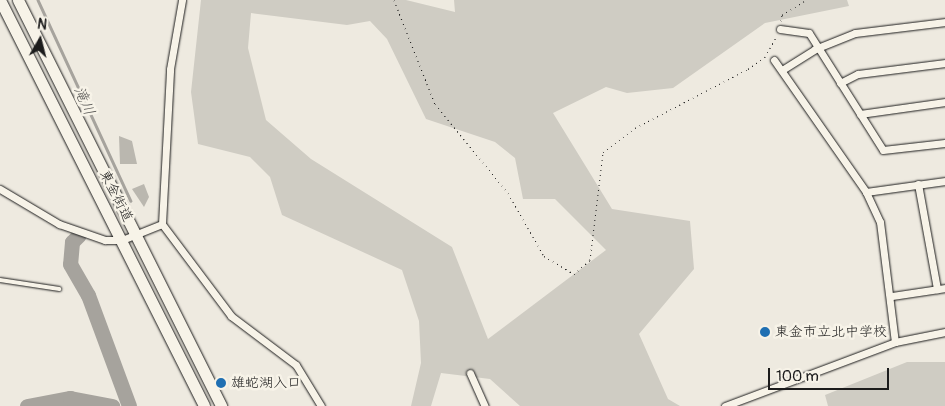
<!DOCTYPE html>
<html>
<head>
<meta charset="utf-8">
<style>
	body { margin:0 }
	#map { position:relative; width:945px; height:406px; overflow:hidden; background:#eeeae0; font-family:Pangolin,"Klee One",sans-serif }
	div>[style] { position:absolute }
	.green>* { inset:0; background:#cfccc3 }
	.stream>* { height:2.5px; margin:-1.25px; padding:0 1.25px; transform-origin:1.25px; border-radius:1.25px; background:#a6a39d }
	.river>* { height:15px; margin:-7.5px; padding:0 7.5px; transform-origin:7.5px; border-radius:7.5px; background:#a6a39d }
	.building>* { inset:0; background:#bab7af }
	.path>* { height:1px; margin-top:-0.5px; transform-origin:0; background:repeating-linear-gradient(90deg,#1c1c1c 0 1px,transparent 0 5px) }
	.roads { filter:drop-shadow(0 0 1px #1c1c1c) drop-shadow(0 0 1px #1c1c1c) }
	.service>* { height:4px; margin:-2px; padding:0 2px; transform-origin:2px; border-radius:2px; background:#f7f3e8 }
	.minor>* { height:7px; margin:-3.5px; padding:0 3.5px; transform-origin:3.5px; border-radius:3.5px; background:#f7f3e8 }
	.trunk>* { height:11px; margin:-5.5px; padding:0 5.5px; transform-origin:5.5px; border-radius:5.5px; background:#f7f3e8 }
	.dots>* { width:14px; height:14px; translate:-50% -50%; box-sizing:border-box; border:2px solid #f7f3e8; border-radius:50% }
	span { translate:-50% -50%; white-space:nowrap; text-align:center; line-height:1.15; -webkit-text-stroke:5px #f7f3e8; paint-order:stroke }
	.street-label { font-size:14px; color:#1c1c1c }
	.poi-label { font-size:14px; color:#1c1c1c }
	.left { translate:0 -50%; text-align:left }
	.water-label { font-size:15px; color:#535250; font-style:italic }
	.north { position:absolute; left:15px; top:15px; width:50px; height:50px; -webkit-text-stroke:4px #f7f3e8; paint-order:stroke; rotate:8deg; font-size:14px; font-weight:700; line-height:20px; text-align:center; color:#1c1c1c }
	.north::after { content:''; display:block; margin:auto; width:18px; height:22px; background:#1c1c1c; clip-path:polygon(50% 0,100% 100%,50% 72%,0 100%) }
	.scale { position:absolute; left:768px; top:368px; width:121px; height:22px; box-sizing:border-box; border:2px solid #1c1c1c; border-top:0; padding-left:6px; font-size:15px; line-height:18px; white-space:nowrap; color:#1c1c1c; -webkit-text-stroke:4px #f7f3e8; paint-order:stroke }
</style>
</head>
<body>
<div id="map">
	<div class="green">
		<div style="clip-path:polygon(evenodd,201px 0,406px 0,455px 12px,454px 0,847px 0,849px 6px,765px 23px,673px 88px,627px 93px,606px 87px,553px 113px,612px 209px,690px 221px,694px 269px,639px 334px,668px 399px,680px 406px,520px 406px,490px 379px,441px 373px,431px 406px,411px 406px,421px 363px,419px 321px,402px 270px,282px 215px,270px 177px,250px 157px,198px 144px,191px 92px,201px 0,251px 13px,347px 25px,370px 21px,387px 39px,426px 119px,495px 142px,515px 158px,523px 199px,555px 199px,606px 250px,488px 339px,452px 247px,311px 159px,266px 120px,248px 48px,251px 13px)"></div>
		<div style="clip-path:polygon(907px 362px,945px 362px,945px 406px,828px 406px,825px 395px)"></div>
	</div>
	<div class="stream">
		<div style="left:38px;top:0;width:221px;rotate:65.2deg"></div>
	</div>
	<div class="river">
		<div style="left:79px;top:235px;width:10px;rotate:135deg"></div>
		<div style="left:72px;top:242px;width:22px;rotate:95deg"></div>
		<div style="left:70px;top:264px;width:36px;rotate:60deg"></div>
		<div style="left:88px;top:295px;width:118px;rotate:69.7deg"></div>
		<div style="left:27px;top:406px;width:44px;rotate:-10.5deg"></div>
		<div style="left:70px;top:398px;width:43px;rotate:10.8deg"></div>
	</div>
	<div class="building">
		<div style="clip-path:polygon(119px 136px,132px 141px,137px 164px,120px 164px)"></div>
		<div style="clip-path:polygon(144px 184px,149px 197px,144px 207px,132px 189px)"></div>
	</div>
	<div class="path">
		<div style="left:394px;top:0;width:112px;rotate:68.5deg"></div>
		<div style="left:435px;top:104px;width:115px;rotate:50.6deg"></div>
		<div style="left:508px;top:193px;width:73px;rotate:60.3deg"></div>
		<div style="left:544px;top:256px;width:35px;rotate:31deg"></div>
		<div style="left:574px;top:274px;width:21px;rotate:-41deg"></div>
		<div style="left:590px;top:260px;width:109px;rotate:-83.1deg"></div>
		<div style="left:603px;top:152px;width:40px;rotate:-37deg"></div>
		<div style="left:635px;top:128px;width:127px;rotate:-27.6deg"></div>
		<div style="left:748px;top:69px;width:21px;rotate:-35deg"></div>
		<div style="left:765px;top:57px;width:23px;rotate:-61deg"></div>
		<div style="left:781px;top:21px;width:6px;rotate:-81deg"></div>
		<div style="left:782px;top:15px;width:28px;rotate:-32deg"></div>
	</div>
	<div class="roads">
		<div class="service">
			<div style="left:0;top:280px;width:60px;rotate:8.7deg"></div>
		</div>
		<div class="minor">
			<div style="left:780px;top:29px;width:29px;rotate:8deg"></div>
			<div style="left:809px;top:33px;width:138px;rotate:57.7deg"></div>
			<div style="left:883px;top:150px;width:62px;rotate:-6.4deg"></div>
			<div style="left:774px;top:60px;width:161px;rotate:55.1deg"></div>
			<div style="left:866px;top:192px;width:33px;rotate:65deg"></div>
			<div style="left:880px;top:222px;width:121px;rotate:82.9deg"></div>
			<div style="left:782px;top:70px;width:39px;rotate:-32deg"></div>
			<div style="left:815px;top:49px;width:43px;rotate:-21.8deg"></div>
			<div style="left:855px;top:33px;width:91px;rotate:-7deg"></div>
			<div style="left:840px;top:83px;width:20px;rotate:-27deg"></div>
			<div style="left:858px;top:74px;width:88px;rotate:-7.2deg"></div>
			<div style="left:860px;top:114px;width:86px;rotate:-8deg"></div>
			<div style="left:918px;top:184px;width:107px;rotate:79.7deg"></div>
			<div style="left:0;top:189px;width:69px;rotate:30.7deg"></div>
			<div style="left:59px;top:224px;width:49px;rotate:19.2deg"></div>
			<div style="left:105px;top:240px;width:17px"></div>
			<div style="left:122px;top:240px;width:43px;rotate:-21.8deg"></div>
			<div style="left:866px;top:192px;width:80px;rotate:-7.9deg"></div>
			<div style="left:162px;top:224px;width:115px;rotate:53.1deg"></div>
			<div style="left:231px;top:316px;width:81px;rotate:37deg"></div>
			<div style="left:296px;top:365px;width:48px;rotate:58.6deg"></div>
			<div style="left:162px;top:224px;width:155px;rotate:-87deg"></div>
			<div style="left:170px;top:69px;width:70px;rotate:-80.1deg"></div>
			<div style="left:892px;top:296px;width:54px;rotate:-8.6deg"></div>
			<div style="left:470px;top:373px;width:36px;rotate:66deg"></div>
			<div style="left:725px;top:406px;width:182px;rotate:-20.6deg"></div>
			<div style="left:895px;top:342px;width:51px;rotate:-11.3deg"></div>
		</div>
		<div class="trunk">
			<div style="left:0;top:0;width:454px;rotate:63.3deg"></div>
			<div style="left:18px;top:0;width:454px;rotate:63.4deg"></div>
		</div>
	</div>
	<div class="dots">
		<div style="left:765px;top:332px;background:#1f6fb2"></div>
		<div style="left:221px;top:383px;background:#1f6fb2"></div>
	</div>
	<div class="street-label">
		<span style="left:116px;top:196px;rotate:63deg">東金街道</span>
	</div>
	<div class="poi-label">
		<span class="left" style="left:775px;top:332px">東金市立北中学校</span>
		<span class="left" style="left:231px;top:383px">雄蛇湖入口</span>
	</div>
	<div class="water-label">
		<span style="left:84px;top:101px;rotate:66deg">滝川</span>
	</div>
	<div class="north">N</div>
	<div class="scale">100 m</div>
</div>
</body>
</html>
